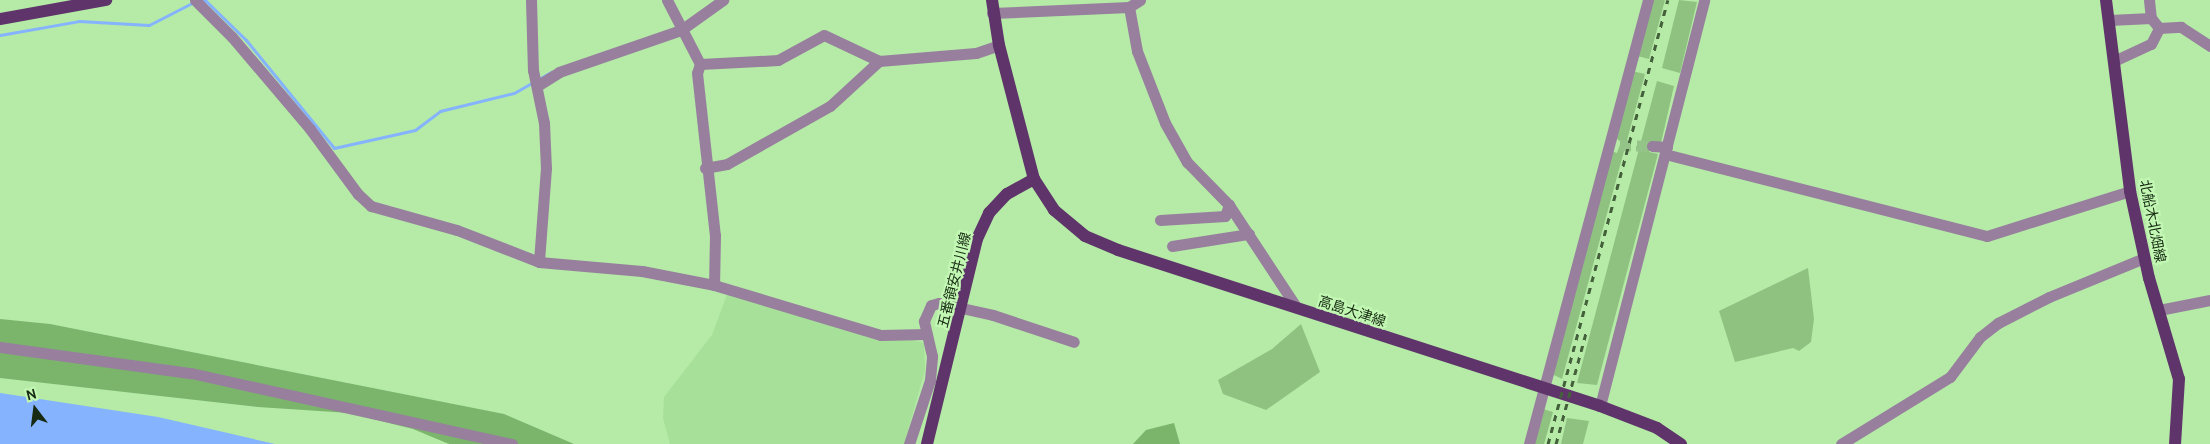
<!DOCTYPE html>
<html>
<head>
<meta charset="utf-8">
<style>
	body { margin:0 }
	#map { position:relative; width:2210px; height:444px; overflow:hidden; background:#b5eaa7; font-family:Cabin,"Noto Sans JP",sans-serif }
	div>[style] { position:absolute }
	.built>* { inset:0; background:#a7e098 }
	.green>* { inset:0; background:#8fc281 }
	.forest>* { inset:0; background:#7bb56c }
	.water>* { inset:0; background:#85b3fd }
	.stream>* { height:3px; margin:-1.5px; padding:0 1.5px; transform-origin:1.5px; border-radius:1.5px; background:#85b3fd }
	.minor-tunnel>* { height:11px; margin-top:-5.5px; transform-origin:0; background:repeating-linear-gradient(90deg,#95c489 0 11px,transparent 0 16.5px) }
	.minor>* { height:11px; margin:-5.5px; padding:0 5.5px; transform-origin:5.5px; border-radius:5.5px; background:#977f9d }
	.major>* { height:12px; margin:-6px; padding:0 6px; transform-origin:6px; border-radius:6px; background:#5f346a }
	.rail>* { height:3px; margin-top:-1.5px; transform-origin:0; background:repeating-linear-gradient(90deg,#43603b 0 6px,transparent 0 12px) }
	span { translate:-50% -50%; white-space:nowrap; text-align:center; line-height:1.15; -webkit-text-stroke:4.5px #c2f7b4; paint-order:stroke }
	.street-label { font-size:14px; color:#172b12 }
	.north { position:absolute; left:10px; top:384px; width:50px; height:50px; -webkit-text-stroke:4px #c2f7b4; paint-order:stroke; rotate:345deg; font-size:14px; font-weight:700; line-height:20px; text-align:center; color:#172b12 }
	.north::after { content:''; display:block; margin:auto; width:18px; height:22px; background:#172b12; clip-path:polygon(50% 0,100% 100%,50% 72%,0 100%) }
</style>
</head>
<body>
<div id="map">
	<div class="built">
		<div style="clip-path:polygon(728px 292px,924px 343px,925px 370px,904px 444px,670px 444px,663px 418px,664px 397px,712px 335px)"></div>
	</div>
	<div class="green">
		<div style="clip-path:polygon(1652px 0,1665px 0,1649px 59px,1637px 56px)"></div>
		<div style="clip-path:polygon(1679px 0,1697px 2px,1680px 73px,1662px 68px)"></div>
		<div style="clip-path:polygon(1632px 71px,1645px 74px,1562px 379px,1552px 374px,1611px 151px,1617px 153px,1621px 142px,1615px 137px)"></div>
		<div style="clip-path:polygon(1657px 81px,1674px 86px,1661px 143px,1651px 142px,1649px 152px,1658px 154px,1597px 385px,1577px 383px)"></div>
		<div style="clip-path:polygon(1808px 268px,1814px 319px,1811px 342px,1799px 351px,1793px 348px,1735px 362px,1719px 311px)"></div>
		<div style="clip-path:polygon(1301px 324px,1320px 372px,1266px 410px,1223px 394px,1218px 380px,1272px 349px)"></div>
		<div style="clip-path:polygon(1543px 409px,1553px 412px,1544px 444px,1534px 444px)"></div>
		<div style="clip-path:polygon(1567px 418px,1589px 421px,1583px 444px,1561px 444px)"></div>
	</div>
	<div class="forest">
		<div style="clip-path:polygon(0 319px,50px 324px,504px 414px,574px 444px,449px 444px,413px 429px,349px 413px,258px 407px,0 378px)"></div>
		<div style="clip-path:polygon(1174px 423px,1180px 444px,1133px 444px,1146px 430px)"></div>
	</div>
	<div class="water">
		<div style="clip-path:polygon(0 393px,158px 417px,275px 444px,0 444px)"></div>
	</div>
	<div class="stream">
		<div style="left:200px;top:1px;width:6px"></div>
		<div style="left:206px;top:1px;width:56px;rotate:44.3deg"></div>
		<div style="left:246px;top:40px;width:139px;rotate:50.8deg"></div>
		<div style="left:334px;top:148px;width:83px;rotate:-12.5deg"></div>
		<div style="left:415px;top:130px;width:31px;rotate:-37deg"></div>
		<div style="left:440px;top:111px;width:76px;rotate:-13.7deg"></div>
		<div style="left:514px;top:93px;width:43px;rotate:-29.6deg"></div>
		<div style="left:0;top:35px;width:80px;rotate:-10deg"></div>
		<div style="left:79px;top:21px;width:70px;rotate:3.3deg"></div>
		<div style="left:149px;top:25px;width:51px;rotate:-27.1deg"></div>
	</div>
	<div class="minor-tunnel">
		<div style="left:1620px;top:145px;width:32px;rotate:2deg"></div>
	</div>
	<div class="minor">
		<div style="left:195px;top:0;width:52px;rotate:45deg"></div>
		<div style="left:232px;top:37px;width:121px;rotate:49.7deg"></div>
		<div style="left:310px;top:129px;width:81px;rotate:53.6deg"></div>
		<div style="left:358px;top:194px;width:18px;rotate:43deg"></div>
		<div style="left:371px;top:206px;width:89px;rotate:15.6deg"></div>
		<div style="left:457px;top:230px;width:88px;rotate:21.3deg"></div>
		<div style="left:539px;top:262px;width:103px;rotate:5deg"></div>
		<div style="left:642px;top:271px;width:73px;rotate:11deg"></div>
		<div style="left:714px;top:285px;width:174px;rotate:16.7deg"></div>
		<div style="left:881px;top:335px;width:45px;rotate:-1.3deg"></div>
		<div style="left:531px;top:0;width:70px;rotate:88.4deg"></div>
		<div style="left:533px;top:70px;width:54px;rotate:78.3deg"></div>
		<div style="left:544px;top:123px;width:45px;rotate:87.5deg"></div>
		<div style="left:546px;top:168px;width:94px;rotate:94.3deg"></div>
		<div style="left:667px;top:0;width:72px;rotate:62.7deg"></div>
		<div style="left:700px;top:64px;width:9px;rotate:108deg"></div>
		<div style="left:697px;top:73px;width:163px;rotate:83.7deg"></div>
		<div style="left:715px;top:235px;width:50px;rotate:91.1deg"></div>
		<div style="left:2149px;top:0;width:18px;rotate:84deg"></div>
		<div style="left:2151px;top:18px;width:13px;rotate:51deg"></div>
		<div style="left:2159px;top:28px;width:22px;rotate:-3deg"></div>
		<div style="left:2181px;top:27px;width:35px;rotate:33deg"></div>
		<div style="left:1129px;top:7px;width:45px;rotate:79.7deg"></div>
		<div style="left:1137px;top:51px;width:77px;rotate:68.7deg"></div>
		<div style="left:1165px;top:123px;width:45px;rotate:60.6deg"></div>
		<div style="left:1187px;top:162px;width:60px;rotate:45.7deg"></div>
		<div style="left:1229px;top:205px;width:123px;rotate:56.6deg"></div>
		<div style="left:992px;top:13px;width:137px;rotate:-2.5deg"></div>
		<div style="left:1129px;top:7px;width:13px;rotate:-32deg"></div>
		<div style="left:2109px;top:20px;width:42px;rotate:-2.7deg"></div>
		<div style="left:2116px;top:60px;width:38px;rotate:-25deg"></div>
		<div style="left:2151px;top:44px;width:18px;rotate:-63deg"></div>
		<div style="left:700px;top:64px;width:78px;rotate:-2.9deg"></div>
		<div style="left:778px;top:60px;width:52px;rotate:-28.5deg"></div>
		<div style="left:824px;top:35px;width:61px;rotate:25.3deg"></div>
		<div style="left:537px;top:86px;width:26px;rotate:-32deg"></div>
		<div style="left:559px;top:72px;width:129px;rotate:-19deg"></div>
		<div style="left:681px;top:30px;width:52px;rotate:-35.5deg"></div>
		<div style="left:1652px;top:146px;width:15px;rotate:4deg"></div>
		<div style="left:1665px;top:154px;width:332px;rotate:14.3deg"></div>
		<div style="left:1987px;top:236px;width:150px;rotate:-17.5deg"></div>
		<div style="left:705px;top:168px;width:22px;rotate:-10deg"></div>
		<div style="left:727px;top:164px;width:118px;rotate:-29.4deg"></div>
		<div style="left:830px;top:106px;width:67px;rotate:-42.6deg"></div>
		<div style="left:879px;top:61px;width:97px;rotate:-4.7deg"></div>
		<div style="left:976px;top:53px;width:24px;rotate:-19deg"></div>
		<div style="left:1160px;top:220px;width:65px;rotate:-3.5deg"></div>
		<div style="left:1225px;top:216px;width:12px;rotate:-70deg"></div>
		<div style="left:1172px;top:246px;width:78px;rotate:-8.9deg"></div>
		<div style="left:2159px;top:310px;width:52px;rotate:-11.1deg"></div>
		<div style="left:0;top:347px;width:193px;rotate:7.8deg"></div>
		<div style="left:191px;top:373px;width:329px;rotate:12.5deg"></div>
		<div style="left:1600px;top:406px;width:419px;rotate:-75.6deg"></div>
		<div style="left:909px;top:444px;width:67px;rotate:-71.8deg"></div>
		<div style="left:930px;top:380px;width:24px;rotate:-85deg"></div>
		<div style="left:932px;top:356px;width:36px;rotate:-103deg"></div>
		<div style="left:924px;top:321px;width:17px;rotate:-66deg"></div>
		<div style="left:931px;top:305px;width:8px;rotate:-14deg"></div>
		<div style="left:939px;top:303px;width:55px;rotate:12.5deg"></div>
		<div style="left:993px;top:315px;width:85px;rotate:18.4deg"></div>
		<div style="left:1529px;top:444px;width:460px;rotate:-75deg"></div>
		<div style="left:1841px;top:444px;width:128px;rotate:-31.6deg"></div>
		<div style="left:1950px;top:377px;width:50px;rotate:-53.1deg"></div>
		<div style="left:1980px;top:337px;width:23px;rotate:-38deg"></div>
		<div style="left:1998px;top:323px;width:57px;rotate:-27deg"></div>
		<div style="left:2049px;top:297px;width:103px;rotate:-22.3deg"></div>
	</div>
	<div class="major">
		<div style="left:992px;top:0;width:46px;rotate:81.2deg"></div>
		<div style="left:999px;top:45px;width:138px;rotate:75.4deg"></div>
		<div style="left:1034px;top:179px;width:37px;rotate:57deg"></div>
		<div style="left:1054px;top:210px;width:40px;rotate:40deg"></div>
		<div style="left:1085px;top:236px;width:36px;rotate:23deg"></div>
		<div style="left:1118px;top:250px;width:507px;rotate:17.93deg"></div>
		<div style="left:1600px;top:406px;width:61px;rotate:21.1deg"></div>
		<div style="left:1657px;top:428px;width:29px;rotate:34deg"></div>
		<div style="left:2106px;top:0;width:193px;rotate:82.8deg"></div>
		<div style="left:2130px;top:191px;width:89px;rotate:77.7deg"></div>
		<div style="left:2149px;top:278px;width:105px;rotate:73.5deg"></div>
		<div style="left:2179px;top:379px;width:65px;rotate:93.5deg"></div>
		<div style="left:0;top:19px;width:108px;rotate:-10.2deg"></div>
		<div style="left:927px;top:444px;width:211px;rotate:-76.3deg"></div>
		<div style="left:977px;top:239px;width:29px;rotate:-65deg"></div>
		<div style="left:989px;top:213px;width:26px;rotate:-47deg"></div>
		<div style="left:1007px;top:194px;width:31px;rotate:-29deg"></div>
	</div>
	<div class="rail">
		<div style="left:1548px;top:444px;width:460px;rotate:-74.9deg"></div>
		<div style="left:1556px;top:444px;width:119px;rotate:-74.9deg"></div>
	</div>
	<div class="street-label">
		<span style="left:2153px;top:221px;rotate:79deg">北船木北畑線</span>
		<span style="left:954px;top:280px;rotate:-76deg">五番領安井川線</span>
		<span style="left:1352px;top:311px;rotate:18deg">高島大津線</span>
	</div>
	<div class="north">N</div>
</div>
</body>
</html>
